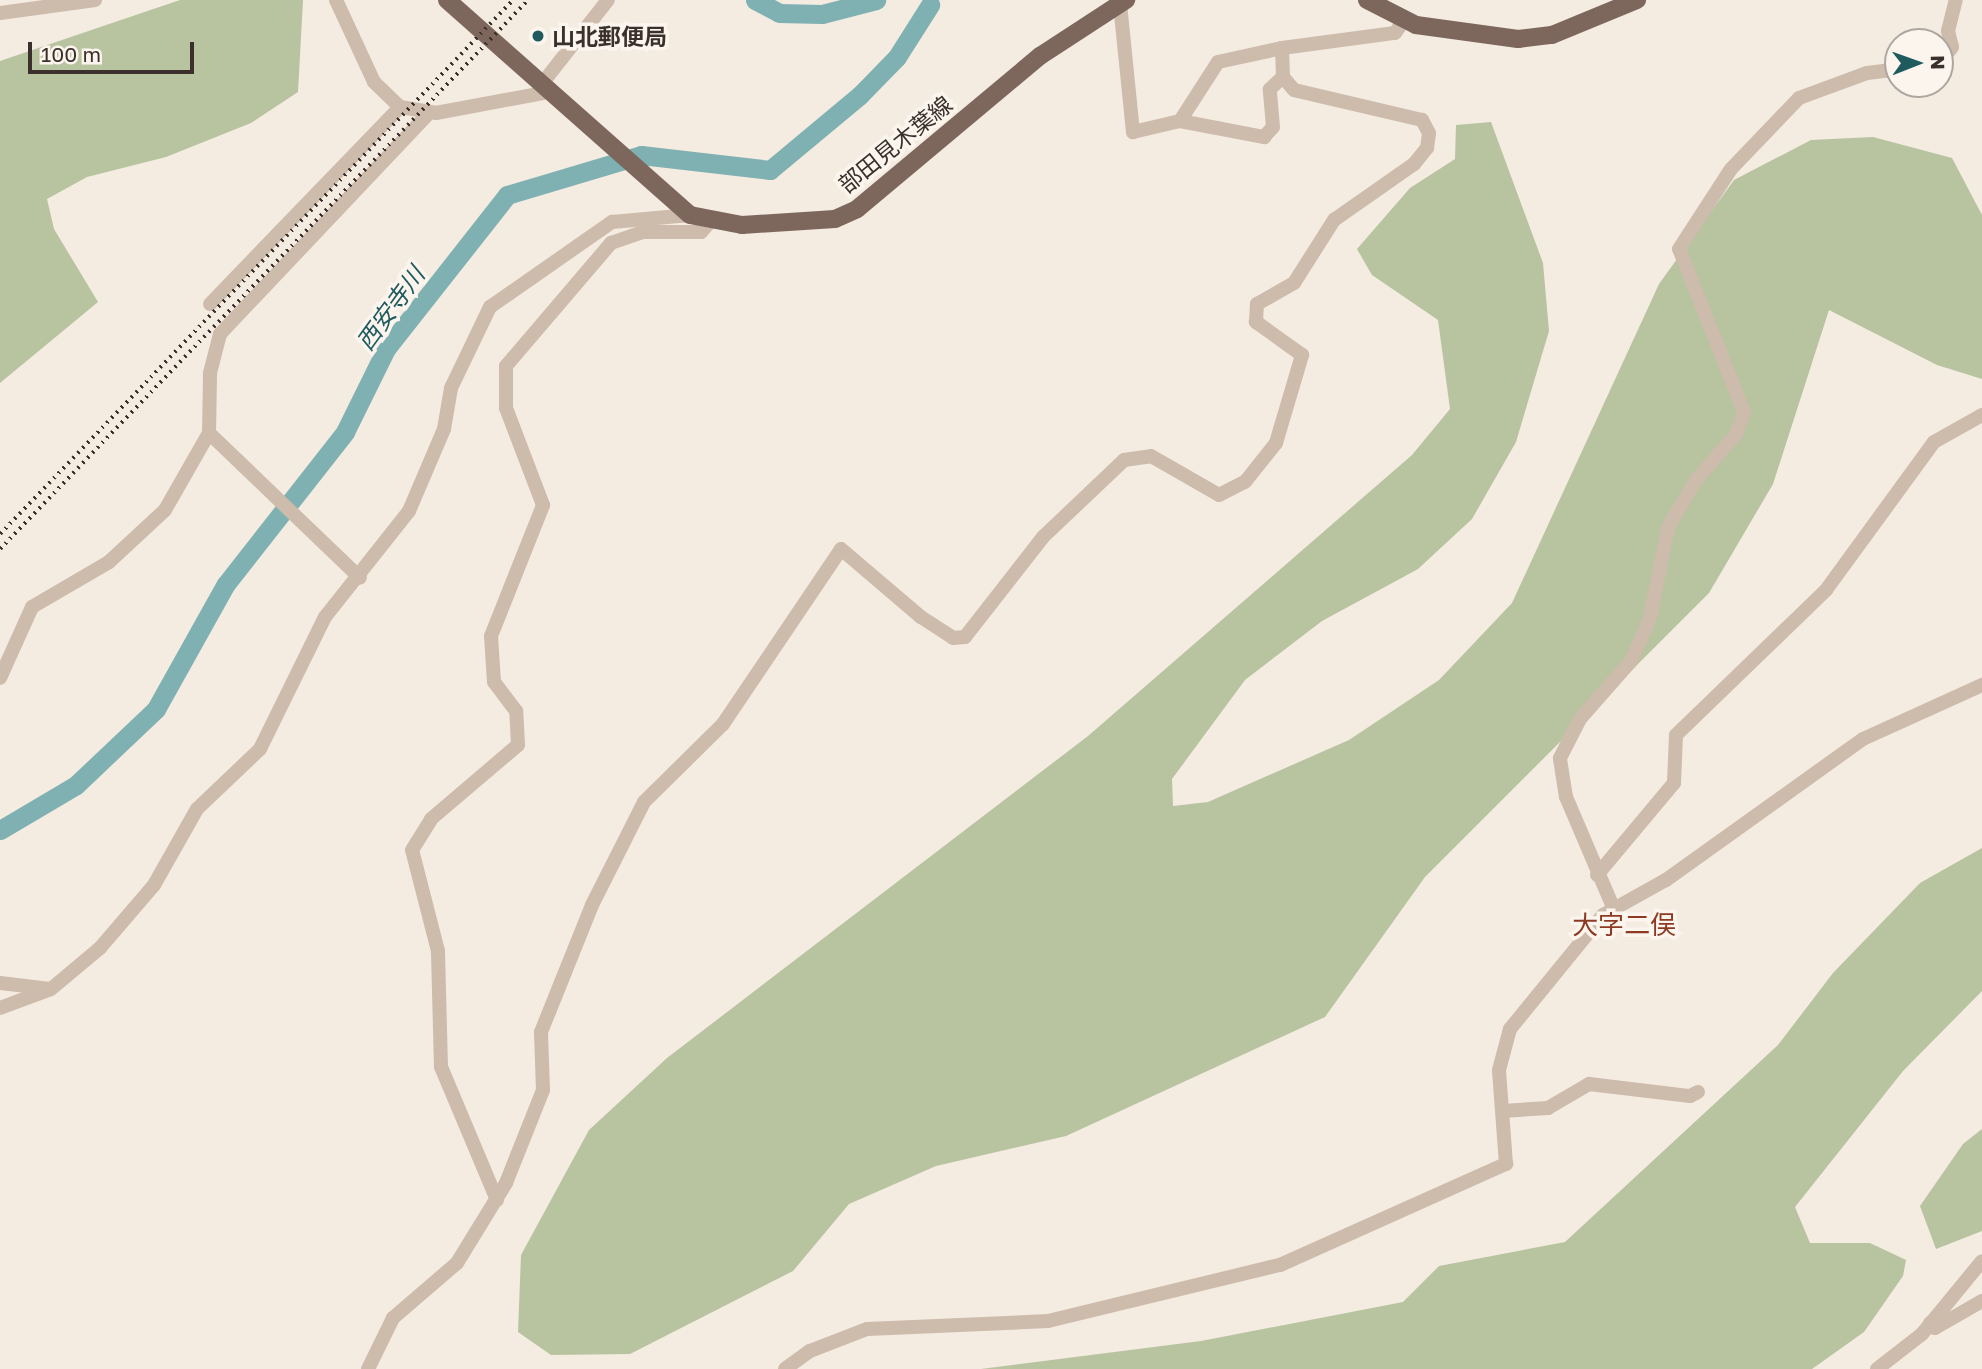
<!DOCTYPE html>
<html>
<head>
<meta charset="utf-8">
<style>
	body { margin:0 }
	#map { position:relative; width:1982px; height:1369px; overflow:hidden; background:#f4ebe1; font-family:"Golos Text","Noto Sans JP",sans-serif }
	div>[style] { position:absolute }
	.green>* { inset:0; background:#b8c4a0 }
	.river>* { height:19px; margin:-9.5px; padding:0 9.5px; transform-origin:9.5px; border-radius:9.5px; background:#7fb0b2 }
	.minor>* { height:14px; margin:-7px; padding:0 7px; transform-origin:7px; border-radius:7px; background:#cdbbac }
	.major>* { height:18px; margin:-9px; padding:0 9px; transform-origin:9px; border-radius:9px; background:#7d675c }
	.rail>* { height:3.5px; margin-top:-1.75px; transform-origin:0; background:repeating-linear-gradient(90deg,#3b302b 0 2px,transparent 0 7px) }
	.dots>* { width:19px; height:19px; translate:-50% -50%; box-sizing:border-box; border:4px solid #fbf5ee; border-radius:50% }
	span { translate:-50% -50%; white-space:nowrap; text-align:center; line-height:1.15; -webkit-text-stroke:7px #fbf5ee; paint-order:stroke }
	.poi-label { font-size:23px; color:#3b302b; font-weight:700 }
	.left { translate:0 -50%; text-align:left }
	.street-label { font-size:23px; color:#3b302b }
	.water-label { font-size:24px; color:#1f5a5e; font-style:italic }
	.quarter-label { font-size:26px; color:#8c3b22 }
	.north { position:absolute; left:1884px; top:28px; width:70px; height:70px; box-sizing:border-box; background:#fbf5ee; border:2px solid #aea6a0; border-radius:50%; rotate:89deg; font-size:19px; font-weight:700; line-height:28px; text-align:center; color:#3b302b }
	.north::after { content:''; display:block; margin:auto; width:24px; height:32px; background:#1f5a5e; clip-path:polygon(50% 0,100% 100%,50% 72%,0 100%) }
	.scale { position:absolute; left:28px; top:42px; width:166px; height:32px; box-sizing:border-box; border:4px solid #3b302b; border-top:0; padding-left:9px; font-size:21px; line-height:24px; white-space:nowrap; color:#3b302b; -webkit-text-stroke:5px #fbf5ee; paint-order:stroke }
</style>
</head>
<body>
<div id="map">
	<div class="green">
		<div style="clip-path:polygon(180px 0,303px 0,298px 92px,251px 123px,166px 157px,87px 177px,47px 199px,54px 229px,98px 302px,0 383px,0 61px)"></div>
		<div style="clip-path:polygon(1491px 122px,1543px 263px,1549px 331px,1516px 442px,1472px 519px,1418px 569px,1322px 621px,1245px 680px,1172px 779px,1173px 806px,1208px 802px,1349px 740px,1439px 680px,1512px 603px,1659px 284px,1734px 180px,1811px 140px,1873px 137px,1952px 158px,1982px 215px,1982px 379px,1937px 365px,1829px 310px,1773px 484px,1709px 593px,1425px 877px,1325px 1017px,1066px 1136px,936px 1166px,849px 1204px,793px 1271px,630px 1354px,551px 1355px,518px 1332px,521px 1255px,589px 1130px,667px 1058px,1088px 736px,1412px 455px,1450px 409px,1438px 320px,1372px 275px,1357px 249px,1410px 188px,1455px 159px,1456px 125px)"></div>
		<div style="clip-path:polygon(1982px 848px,1982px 991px,1903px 1071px,1795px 1207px,1810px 1243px,1870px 1243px,1906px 1260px,1903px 1276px,1864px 1332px,1812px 1369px,981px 1369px,1201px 1341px,1403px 1302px,1439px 1266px,1565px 1242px,1778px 1045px,1833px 973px,1920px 883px)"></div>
		<div style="clip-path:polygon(1982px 1129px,1982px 1231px,1936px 1249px,1920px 1206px,1963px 1144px)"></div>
	</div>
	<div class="river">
		<div style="left:755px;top:0;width:27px;rotate:28deg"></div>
		<div style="left:779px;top:13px;width:43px;rotate:1.3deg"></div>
		<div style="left:822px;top:14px;width:56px;rotate:-14.5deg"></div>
		<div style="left:0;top:830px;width:88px;rotate:-30.6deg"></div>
		<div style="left:76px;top:785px;width:110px;rotate:-43.5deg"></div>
		<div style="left:156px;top:709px;width:143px;rotate:-60.8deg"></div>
		<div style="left:226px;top:584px;width:193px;rotate:-51.9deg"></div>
		<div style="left:345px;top:432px;width:93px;rotate:-63.7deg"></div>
		<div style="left:386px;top:349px;width:196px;rotate:-51.8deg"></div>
		<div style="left:507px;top:195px;width:140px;rotate:-16.6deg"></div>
		<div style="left:641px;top:155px;width:130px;rotate:6.6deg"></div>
		<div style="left:770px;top:170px;width:117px;rotate:-39.8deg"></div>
		<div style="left:860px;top:95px;width:53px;rotate:-45.8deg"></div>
		<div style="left:897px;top:57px;width:62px;rotate:-57.6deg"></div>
	</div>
	<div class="minor">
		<div style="left:336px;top:0;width:90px;rotate:65.1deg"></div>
		<div style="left:374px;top:82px;width:36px;rotate:44deg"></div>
		<div style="left:400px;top:107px;width:36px;rotate:9deg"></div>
		<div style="left:436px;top:113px;width:114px;rotate:-10.6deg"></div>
		<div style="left:1120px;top:4px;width:129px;rotate:84.2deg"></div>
		<div style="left:1133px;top:132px;width:48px;rotate:-13.2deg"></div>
		<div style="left:1180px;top:121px;width:86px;rotate:10.8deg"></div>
		<div style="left:1264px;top:137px;width:13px;rotate:-48deg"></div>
		<div style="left:1273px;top:127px;width:38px;rotate:-95deg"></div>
		<div style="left:1270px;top:89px;width:18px;rotate:-43deg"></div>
		<div style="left:0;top:13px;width:96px;rotate:-7.8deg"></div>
		<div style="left:1940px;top:62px;width:19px;rotate:-51deg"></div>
		<div style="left:1952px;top:47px;width:16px;rotate:-104deg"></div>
		<div style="left:1948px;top:31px;width:32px;rotate:-76deg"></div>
		<div style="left:541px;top:85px;width:108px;rotate:-51.8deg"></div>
		<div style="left:1180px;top:121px;width:70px;rotate:-57.2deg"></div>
		<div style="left:1218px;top:62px;width:66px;rotate:-12.3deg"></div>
		<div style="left:210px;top:304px;width:274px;rotate:-46deg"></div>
		<div style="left:209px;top:433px;width:209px;rotate:43.8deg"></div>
		<div style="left:0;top:678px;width:78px;rotate:-65.7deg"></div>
		<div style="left:32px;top:607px;width:89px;rotate:-30.3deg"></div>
		<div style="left:109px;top:562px;width:76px;rotate:-42.9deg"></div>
		<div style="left:165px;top:510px;width:89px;rotate:-60.3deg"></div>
		<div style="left:209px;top:433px;width:60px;rotate:-89deg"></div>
		<div style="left:210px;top:373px;width:40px;rotate:-75.6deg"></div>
		<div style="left:220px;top:334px;width:304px;rotate:-46.6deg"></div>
		<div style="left:1597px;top:875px;width:120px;rotate:-50.1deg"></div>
		<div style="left:1674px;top:783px;width:48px;rotate:-87.6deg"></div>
		<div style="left:1676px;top:735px;width:209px;rotate:-44deg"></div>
		<div style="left:1826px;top:590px;width:183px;rotate:-53.9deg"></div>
		<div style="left:1934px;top:442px;width:55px;rotate:-29.4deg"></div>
		<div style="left:1613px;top:907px;width:120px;rotate:-113.1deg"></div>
		<div style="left:1566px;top:797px;width:39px;rotate:-99deg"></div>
		<div style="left:1560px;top:758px;width:44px;rotate:-62.9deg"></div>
		<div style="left:1580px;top:719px;width:77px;rotate:-48.7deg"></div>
		<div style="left:1631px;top:661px;width:47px;rotate:-66.2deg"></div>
		<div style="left:1650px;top:618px;width:93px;rotate:-78.8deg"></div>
		<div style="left:1668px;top:527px;width:55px;rotate:-59.2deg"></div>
		<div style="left:1696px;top:480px;width:62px;rotate:-48.9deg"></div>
		<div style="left:1737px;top:433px;width:22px;rotate:-72deg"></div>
		<div style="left:1744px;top:412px;width:175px;rotate:-111.7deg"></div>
		<div style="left:1679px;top:249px;width:95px;rotate:-57deg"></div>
		<div style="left:1731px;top:169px;width:98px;rotate:-46.2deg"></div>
		<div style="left:1799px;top:98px;width:72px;rotate:-20.2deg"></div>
		<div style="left:1867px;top:73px;width:31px;rotate:-7deg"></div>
		<div style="left:0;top:983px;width:50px;rotate:6.8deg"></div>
		<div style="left:0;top:1008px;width:54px;rotate:-20.4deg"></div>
		<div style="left:51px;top:989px;width:64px;rotate:-39.9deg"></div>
		<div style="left:100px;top:948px;width:83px;rotate:-49.4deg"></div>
		<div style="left:154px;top:885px;width:87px;rotate:-60.5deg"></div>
		<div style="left:197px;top:809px;width:87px;rotate:-43.6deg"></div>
		<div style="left:260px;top:749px;width:147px;rotate:-63.8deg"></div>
		<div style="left:325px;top:617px;width:135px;rotate:-51.6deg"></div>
		<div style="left:409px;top:511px;width:89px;rotate:-66.9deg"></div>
		<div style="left:444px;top:429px;width:42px;rotate:-80.3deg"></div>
		<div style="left:451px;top:388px;width:90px;rotate:-64.3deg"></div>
		<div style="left:490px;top:307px;width:149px;rotate:-34.9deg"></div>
		<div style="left:612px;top:222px;width:78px;rotate:-5.1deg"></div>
		<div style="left:1503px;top:1111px;width:45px;rotate:-3.8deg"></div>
		<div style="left:1548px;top:1108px;width:48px;rotate:-30.3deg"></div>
		<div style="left:1589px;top:1084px;width:102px;rotate:6.8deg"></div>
		<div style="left:1690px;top:1096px;width:9px;rotate:-27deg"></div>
		<div style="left:497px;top:1200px;width:144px;rotate:-112.8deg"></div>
		<div style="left:441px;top:1067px;width:116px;rotate:-91.5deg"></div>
		<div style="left:438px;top:951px;width:104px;rotate:-104.4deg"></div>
		<div style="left:412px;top:850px;width:36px;rotate:-58deg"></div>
		<div style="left:431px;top:819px;width:114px;rotate:-40.4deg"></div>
		<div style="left:518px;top:745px;width:34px;rotate:-93deg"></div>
		<div style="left:516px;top:711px;width:36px;rotate:-127deg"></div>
		<div style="left:494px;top:682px;width:46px;rotate:-93.7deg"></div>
		<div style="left:491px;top:636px;width:141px;rotate:-68.3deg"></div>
		<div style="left:543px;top:505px;width:104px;rotate:-110.9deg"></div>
		<div style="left:506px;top:408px;width:42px;rotate:-90deg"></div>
		<div style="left:506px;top:366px;width:162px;rotate:-49.5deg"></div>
		<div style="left:611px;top:243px;width:34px;rotate:-19deg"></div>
		<div style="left:643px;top:232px;width:58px"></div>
		<div style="left:701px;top:232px;width:15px;rotate:-48deg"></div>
		<div style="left:1930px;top:1323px;width:7px;rotate:45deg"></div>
		<div style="left:1935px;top:1328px;width:54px;rotate:-29.9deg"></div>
		<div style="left:368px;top:1369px;width:57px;rotate:-63.9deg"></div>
		<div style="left:393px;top:1318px;width:84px;rotate:-40.7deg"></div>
		<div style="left:457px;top:1263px;width:94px;rotate:-58.5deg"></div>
		<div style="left:506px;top:1183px;width:100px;rotate:-68.3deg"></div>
		<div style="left:543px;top:1090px;width:58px;rotate:-92deg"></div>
		<div style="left:541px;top:1032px;width:137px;rotate:-68.1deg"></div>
		<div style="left:592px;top:905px;width:115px;rotate:-63.2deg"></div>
		<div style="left:644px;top:802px;width:111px;rotate:-44.6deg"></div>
		<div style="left:723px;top:724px;width:211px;rotate:-56deg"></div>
		<div style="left:841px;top:549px;width:105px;rotate:40.4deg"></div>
		<div style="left:921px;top:617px;width:38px;rotate:33deg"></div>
		<div style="left:953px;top:638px;width:12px;rotate:-5deg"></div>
		<div style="left:965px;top:637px;width:127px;rotate:-52deg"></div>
		<div style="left:1043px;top:537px;width:112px;rotate:-43.5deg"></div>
		<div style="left:1124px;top:460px;width:27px;rotate:-8deg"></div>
		<div style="left:1151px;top:456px;width:78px;rotate:29.8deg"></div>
		<div style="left:1219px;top:495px;width:29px;rotate:-27deg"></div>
		<div style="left:1245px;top:482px;width:50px;rotate:-51.5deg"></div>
		<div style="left:1276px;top:443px;width:92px;rotate:-73.5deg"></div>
		<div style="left:1302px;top:355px;width:57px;rotate:-144.3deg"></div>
		<div style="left:1256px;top:322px;width:18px;rotate:-87deg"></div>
		<div style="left:1257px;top:304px;width:43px;rotate:-29.6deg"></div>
		<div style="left:1294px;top:283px;width:75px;rotate:-57.6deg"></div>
		<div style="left:1334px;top:220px;width:98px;rotate:-35deg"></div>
		<div style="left:1414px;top:164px;width:21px;rotate:-51deg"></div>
		<div style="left:1427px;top:148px;width:15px;rotate:-82deg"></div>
		<div style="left:1429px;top:133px;width:15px;rotate:-118deg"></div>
		<div style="left:1422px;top:120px;width:131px;rotate:-166.8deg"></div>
		<div style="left:1294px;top:90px;width:17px;rotate:-130deg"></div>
		<div style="left:1283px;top:77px;width:29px;rotate:-92deg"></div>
		<div style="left:1282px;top:48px;width:114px;rotate:-7.6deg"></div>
		<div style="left:1395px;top:33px;width:14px;rotate:-54deg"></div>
		<div style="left:785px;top:1369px;width:31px;rotate:-36deg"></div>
		<div style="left:810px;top:1351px;width:61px;rotate:-21.1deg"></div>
		<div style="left:867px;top:1329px;width:181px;rotate:-2.5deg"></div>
		<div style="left:1048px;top:1321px;width:239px;rotate:-13.6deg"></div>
		<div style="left:1280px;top:1265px;width:248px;rotate:-24.1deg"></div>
		<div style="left:1506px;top:1164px;width:94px;rotate:-94.3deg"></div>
		<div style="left:1499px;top:1070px;width:42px;rotate:-75deg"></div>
		<div style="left:1510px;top:1029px;width:147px;rotate:-50.8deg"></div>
		<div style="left:1603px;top:915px;width:72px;rotate:-29.1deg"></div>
		<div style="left:1666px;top:880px;width:242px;rotate:-35.6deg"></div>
		<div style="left:1863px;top:739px;width:131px;rotate:-24.4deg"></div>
		<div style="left:1877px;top:1369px;width:57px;rotate:-37.9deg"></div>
		<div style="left:1922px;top:1334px;width:94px;rotate:-50.6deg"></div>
	</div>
	<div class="major">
		<div style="left:447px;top:0;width:324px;rotate:41.5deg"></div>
		<div style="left:690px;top:215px;width:53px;rotate:10.9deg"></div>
		<div style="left:742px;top:225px;width:93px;rotate:-3.7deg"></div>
		<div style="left:835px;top:219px;width:24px;rotate:-24deg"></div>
		<div style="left:857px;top:209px;width:239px;rotate:-39.9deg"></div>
		<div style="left:1040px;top:56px;width:103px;rotate:-33.1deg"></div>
		<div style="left:1367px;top:0;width:55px;rotate:27deg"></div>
		<div style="left:1416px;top:25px;width:103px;rotate:7.8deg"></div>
		<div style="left:1518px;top:39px;width:34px;rotate:-7deg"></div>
		<div style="left:1552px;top:35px;width:92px;rotate:-22.4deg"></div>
	</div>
	<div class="rail">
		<div style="left:0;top:534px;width:740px;rotate:-46.15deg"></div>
		<div style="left:0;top:549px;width:762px;rotate:-46.12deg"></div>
	</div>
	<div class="dots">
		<div style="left:538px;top:36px;background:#1f5a5e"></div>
	</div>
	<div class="poi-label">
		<span class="left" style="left:552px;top:36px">山北郵便局</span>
	</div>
	<div class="street-label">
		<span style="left:895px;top:144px;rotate:-39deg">部田見木葉線</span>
	</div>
	<div class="water-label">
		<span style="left:390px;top:308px;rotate:-54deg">西安寺川</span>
	</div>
	<div class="quarter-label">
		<span style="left:1624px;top:925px">大字二俣</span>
	</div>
	<div class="north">N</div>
	<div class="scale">100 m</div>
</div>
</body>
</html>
